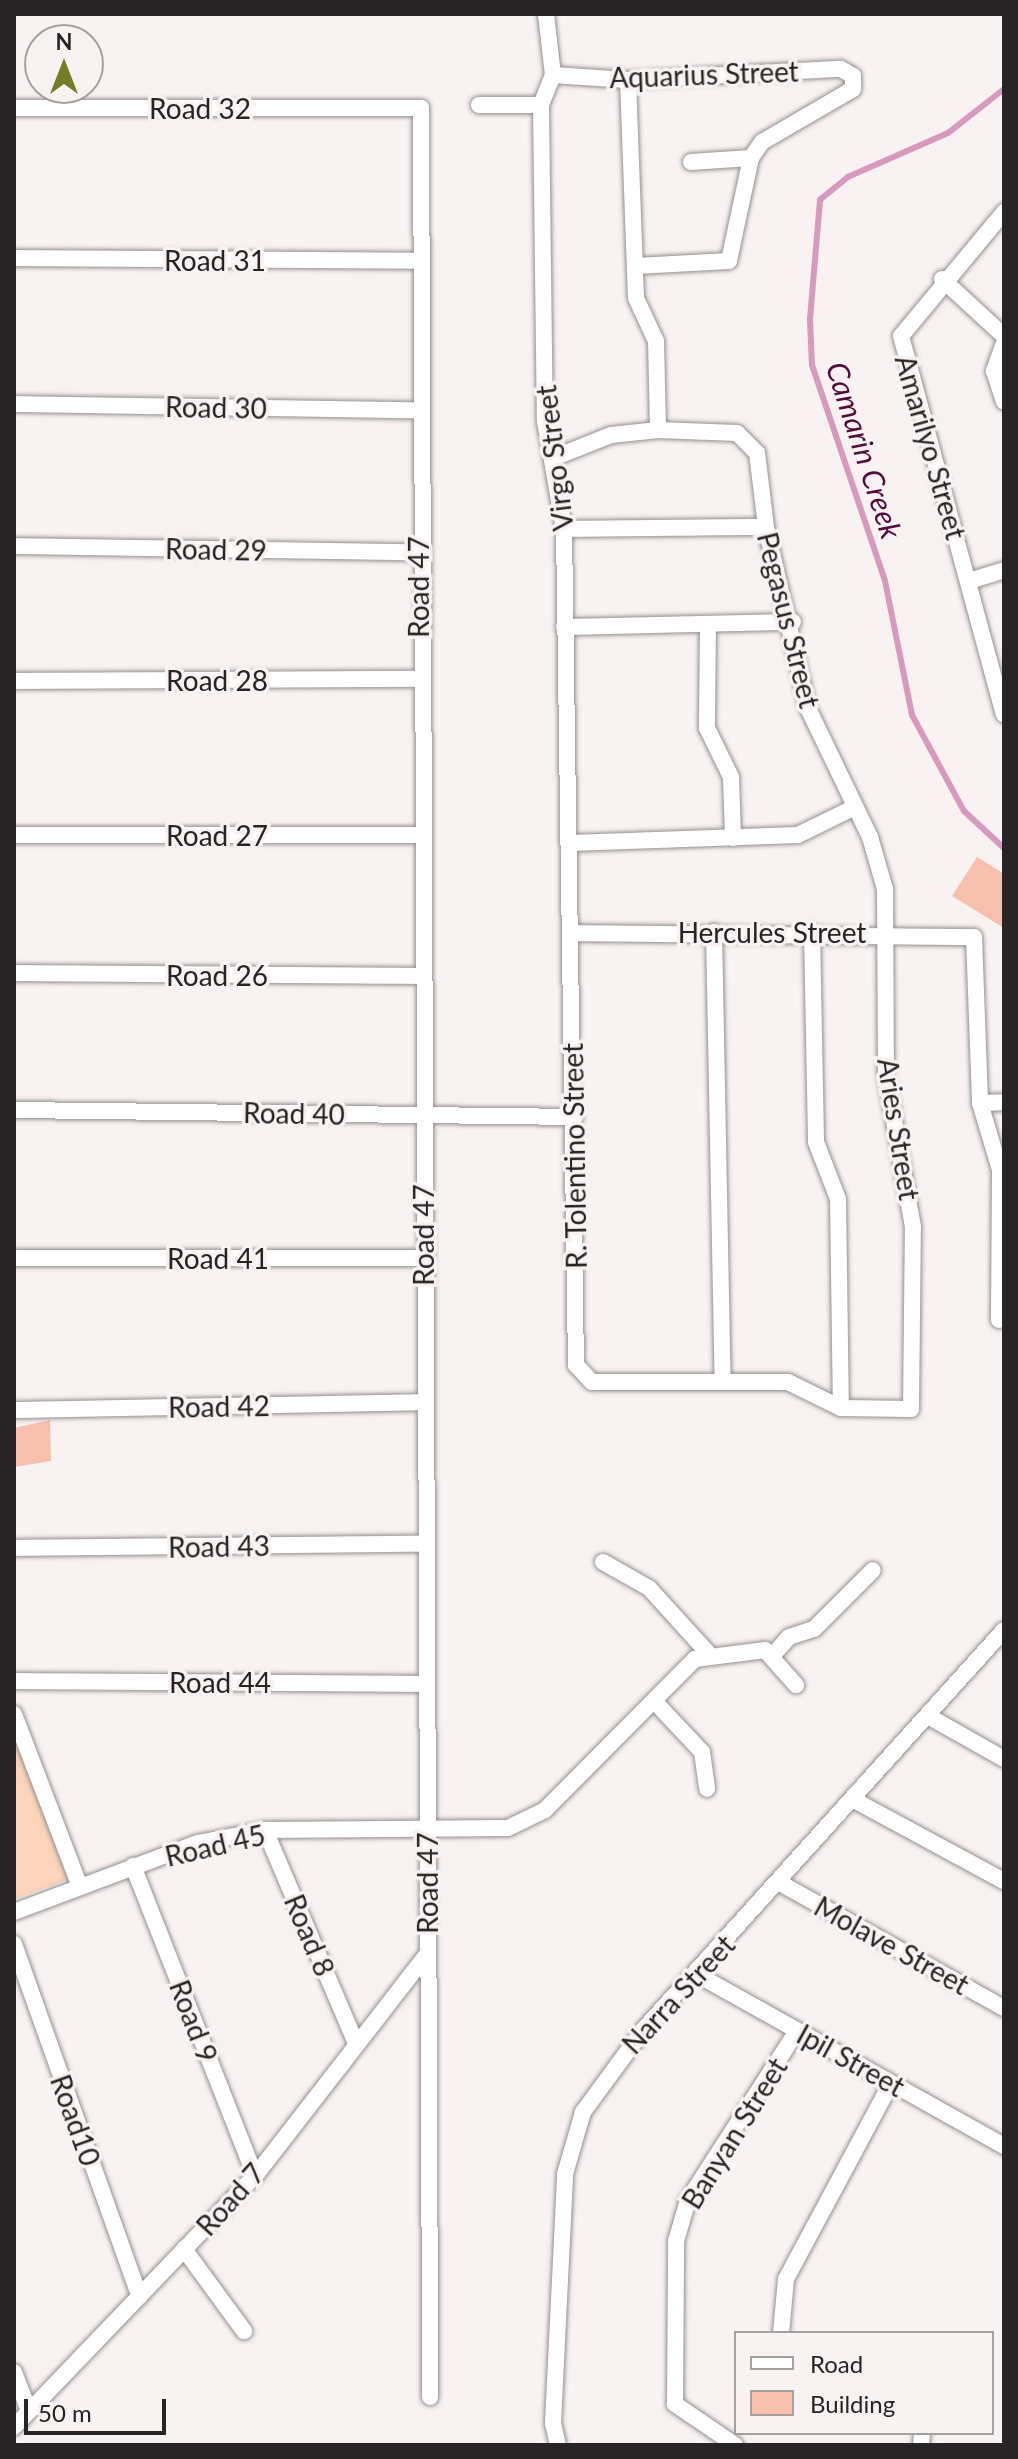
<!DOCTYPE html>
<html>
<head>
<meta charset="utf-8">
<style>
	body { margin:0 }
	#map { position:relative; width:1018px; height:2459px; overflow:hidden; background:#f9f2f2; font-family:Lato,sans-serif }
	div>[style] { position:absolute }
	.green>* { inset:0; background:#fbd4b9 }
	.stream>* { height:6px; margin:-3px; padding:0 3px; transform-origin:3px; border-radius:3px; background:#d799bd }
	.building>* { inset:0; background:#f7bfac }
	.roads { filter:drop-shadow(0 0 2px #958f8f) drop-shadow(0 0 2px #958f8f) }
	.minor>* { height:16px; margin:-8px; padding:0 8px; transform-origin:8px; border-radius:8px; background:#fff }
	span { translate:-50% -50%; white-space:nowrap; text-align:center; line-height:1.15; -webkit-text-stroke:7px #f9f2f2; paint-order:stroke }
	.street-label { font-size:28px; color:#262424 }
	.water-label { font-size:30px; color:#540a3d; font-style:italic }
	.frame { position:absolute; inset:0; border:16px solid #262424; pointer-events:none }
	.legend { position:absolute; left:734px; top:2331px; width:260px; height:104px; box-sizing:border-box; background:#f9f2f2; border:2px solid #a5a0a0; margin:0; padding:10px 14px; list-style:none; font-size:24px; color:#262424 }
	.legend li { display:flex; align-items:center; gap:16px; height:40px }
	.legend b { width:40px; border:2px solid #a5a0a0 }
	.north { position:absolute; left:24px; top:24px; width:80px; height:80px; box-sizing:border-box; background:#f9f2f2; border:2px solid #a5a0a0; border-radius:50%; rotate:0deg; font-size:22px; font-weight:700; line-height:32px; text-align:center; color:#262424 }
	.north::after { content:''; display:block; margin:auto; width:28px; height:36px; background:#777c25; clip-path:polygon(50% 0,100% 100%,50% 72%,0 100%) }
	.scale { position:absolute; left:24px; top:2399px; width:142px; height:36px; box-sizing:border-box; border:4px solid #262424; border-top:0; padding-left:10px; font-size:24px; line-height:28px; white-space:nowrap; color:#262424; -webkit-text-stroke:6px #f9f2f2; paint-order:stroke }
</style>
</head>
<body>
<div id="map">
	<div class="green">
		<div style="clip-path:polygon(14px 1733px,69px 1879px,14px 1899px)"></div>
	</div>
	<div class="stream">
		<div style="left:1004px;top:89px;width:71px;rotate:141.8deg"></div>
		<div style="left:948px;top:133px;width:109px;rotate:156.3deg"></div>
		<div style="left:848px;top:177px;width:36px;rotate:141deg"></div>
		<div style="left:820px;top:200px;width:120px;rotate:94.8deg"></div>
		<div style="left:810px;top:320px;width:45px;rotate:87.5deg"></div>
		<div style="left:812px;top:365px;width:228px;rotate:71.3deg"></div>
		<div style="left:885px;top:581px;width:137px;rotate:78.6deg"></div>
		<div style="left:912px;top:715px;width:109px;rotate:61.6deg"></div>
		<div style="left:964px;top:811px;width:54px;rotate:42.8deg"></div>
	</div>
	<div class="building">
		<div style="clip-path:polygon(977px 857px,1004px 874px,1004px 928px,952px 896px)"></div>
		<div style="clip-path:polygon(50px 1420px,51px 1461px,14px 1467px,14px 1428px)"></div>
	</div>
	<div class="roads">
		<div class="minor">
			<div style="left:546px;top:14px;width:61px;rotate:83.5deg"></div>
			<div style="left:553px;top:75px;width:32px;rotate:112deg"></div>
			<div style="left:541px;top:105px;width:316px;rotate:89.3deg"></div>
			<div style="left:545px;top:421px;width:110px;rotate:80deg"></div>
			<div style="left:564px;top:529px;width:836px;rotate:89.18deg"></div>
			<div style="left:576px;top:1365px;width:23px;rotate:47deg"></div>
			<div style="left:592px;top:1382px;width:196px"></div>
			<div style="left:788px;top:1382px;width:59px;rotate:26.1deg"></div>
			<div style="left:841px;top:1408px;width:70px;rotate:0.8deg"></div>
			<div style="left:911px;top:1409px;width:182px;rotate:-89.4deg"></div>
			<div style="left:913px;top:1227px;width:153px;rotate:-100.1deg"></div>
			<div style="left:886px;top:1076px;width:187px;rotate:-90.3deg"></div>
			<div style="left:885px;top:889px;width:54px;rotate:-106.1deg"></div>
			<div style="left:870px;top:837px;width:143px;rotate:-115.7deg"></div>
			<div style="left:808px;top:708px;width:186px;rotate:-103.1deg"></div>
			<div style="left:766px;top:527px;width:75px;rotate:-96.9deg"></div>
			<div style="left:757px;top:453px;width:28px;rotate:-135deg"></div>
			<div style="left:737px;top:433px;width:79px;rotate:-177.8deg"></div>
			<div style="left:658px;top:430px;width:47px;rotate:173.9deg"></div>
			<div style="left:611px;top:435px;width:59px;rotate:158.2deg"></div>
			<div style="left:553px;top:75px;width:75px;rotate:3.8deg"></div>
			<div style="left:628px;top:80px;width:213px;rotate:-3deg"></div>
			<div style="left:841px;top:69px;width:14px;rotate:30deg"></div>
			<div style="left:853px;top:76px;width:13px;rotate:90deg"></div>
			<div style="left:853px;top:89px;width:105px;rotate:149.8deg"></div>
			<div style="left:762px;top:142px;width:19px;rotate:125deg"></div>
			<div style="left:751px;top:158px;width:105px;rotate:102.1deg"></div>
			<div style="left:729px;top:261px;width:93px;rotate:176.9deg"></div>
			<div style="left:628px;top:80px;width:218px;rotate:87.9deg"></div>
			<div style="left:636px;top:298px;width:47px;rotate:65.1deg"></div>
			<div style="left:656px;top:341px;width:89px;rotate:88.7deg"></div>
			<div style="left:479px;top:105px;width:62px"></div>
			<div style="left:14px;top:108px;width:407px"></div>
			<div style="left:421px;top:108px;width:2289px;rotate:89.77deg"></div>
			<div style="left:691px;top:162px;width:60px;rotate:-3.8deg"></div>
			<div style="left:1004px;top:212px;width:161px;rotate:129.7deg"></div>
			<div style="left:901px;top:336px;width:392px;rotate:74.8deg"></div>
			<div style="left:14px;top:258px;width:402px;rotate:0.4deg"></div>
			<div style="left:942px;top:279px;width:84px;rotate:42.6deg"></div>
			<div style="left:1004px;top:343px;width:30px;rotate:110deg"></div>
			<div style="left:994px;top:371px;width:32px;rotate:72deg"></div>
			<div style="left:14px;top:404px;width:403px;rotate:0.9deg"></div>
			<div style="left:564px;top:529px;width:202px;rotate:-0.6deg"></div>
			<div style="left:14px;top:546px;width:404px;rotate:0.9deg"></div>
			<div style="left:969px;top:581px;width:37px;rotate:-17deg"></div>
			<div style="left:708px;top:624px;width:104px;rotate:90.6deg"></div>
			<div style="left:707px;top:728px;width:55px;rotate:63.9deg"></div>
			<div style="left:731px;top:777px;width:61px;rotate:88.1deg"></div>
			<div style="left:564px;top:627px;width:229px;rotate:-1.3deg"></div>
			<div style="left:14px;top:681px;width:405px;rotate:-0.3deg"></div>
			<div style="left:14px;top:835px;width:406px"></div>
			<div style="left:571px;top:843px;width:227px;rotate:-2deg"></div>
			<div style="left:798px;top:835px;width:61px;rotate:-26.1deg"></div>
			<div style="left:714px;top:932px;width:450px;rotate:88.9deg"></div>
			<div style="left:812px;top:932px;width:210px;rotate:88.9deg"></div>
			<div style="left:816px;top:1142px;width:61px;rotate:68.9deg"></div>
			<div style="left:838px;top:1199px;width:209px;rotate:89.2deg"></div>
			<div style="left:570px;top:933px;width:404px;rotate:0.6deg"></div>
			<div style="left:974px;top:937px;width:166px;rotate:87.9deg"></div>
			<div style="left:980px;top:1103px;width:70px;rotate:73.4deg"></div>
			<div style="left:1000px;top:1170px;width:150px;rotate:90.4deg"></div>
			<div style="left:14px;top:973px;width:407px;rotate:0.4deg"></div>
			<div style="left:980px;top:1103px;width:24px;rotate:-2deg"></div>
			<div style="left:14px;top:1110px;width:561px;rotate:0.71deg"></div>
			<div style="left:14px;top:1258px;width:409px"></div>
			<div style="left:14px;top:1410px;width:410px;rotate:-1.1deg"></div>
			<div style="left:14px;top:1548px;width:411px;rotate:-0.6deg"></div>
			<div style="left:603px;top:1562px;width:53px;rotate:29.5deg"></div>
			<div style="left:649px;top:1588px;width:88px;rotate:47.8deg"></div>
			<div style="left:772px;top:1656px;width:25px;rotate:-48deg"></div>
			<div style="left:789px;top:1637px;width:26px;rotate:-18deg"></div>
			<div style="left:814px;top:1629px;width:83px;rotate:-45deg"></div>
			<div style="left:14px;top:1681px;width:411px;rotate:0.4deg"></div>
			<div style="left:655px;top:1702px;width:69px;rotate:46.8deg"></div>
			<div style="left:702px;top:1752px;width:37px;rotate:82deg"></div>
			<div style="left:14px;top:1714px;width:185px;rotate:69.1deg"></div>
			<div style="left:928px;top:1716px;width:87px;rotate:29.5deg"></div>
			<div style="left:854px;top:1800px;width:170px;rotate:28.4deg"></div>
			<div style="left:265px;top:1830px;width:229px;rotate:66.9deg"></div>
			<div style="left:133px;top:1866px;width:333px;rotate:68.5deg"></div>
			<div style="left:780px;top:1883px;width:257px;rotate:29.2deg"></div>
			<div style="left:14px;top:1912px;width:197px;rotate:-20.6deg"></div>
			<div style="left:198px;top:1843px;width:68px;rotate:-11deg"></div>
			<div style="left:265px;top:1830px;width:243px;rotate:-0.5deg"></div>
			<div style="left:508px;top:1828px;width:41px;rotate:-25.9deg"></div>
			<div style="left:545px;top:1810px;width:213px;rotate:-45.2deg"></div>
			<div style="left:695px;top:1659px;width:71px;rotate:-7.3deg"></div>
			<div style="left:765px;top:1650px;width:47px;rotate:48.5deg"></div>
			<div style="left:14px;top:1944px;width:374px;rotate:70.4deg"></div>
			<div style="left:698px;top:1975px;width:351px;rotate:29.2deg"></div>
			<div style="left:184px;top:2249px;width:102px;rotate:53.8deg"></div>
			<div style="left:781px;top:2333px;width:54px;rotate:-84.7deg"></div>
			<div style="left:786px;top:2279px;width:222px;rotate:-61.8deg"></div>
			<div style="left:14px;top:2372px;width:42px;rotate:69deg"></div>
			<div style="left:14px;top:2427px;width:348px;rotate:-46.2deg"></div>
			<div style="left:255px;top:2176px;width:281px;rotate:-52.2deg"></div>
			<div style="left:558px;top:2445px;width:23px;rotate:-103deg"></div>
			<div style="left:553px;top:2423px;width:249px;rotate:-87.2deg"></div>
			<div style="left:565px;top:2174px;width:65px;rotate:-73.8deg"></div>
			<div style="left:583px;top:2112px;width:103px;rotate:-53.7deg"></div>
			<div style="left:644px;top:2029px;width:537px;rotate:-47.94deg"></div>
			<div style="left:735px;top:2445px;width:73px;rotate:-145.7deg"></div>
			<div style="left:675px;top:2404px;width:163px;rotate:-89.6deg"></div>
			<div style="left:676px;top:2241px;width:43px;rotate:-73.7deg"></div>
			<div style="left:688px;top:2200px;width:201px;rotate:-57.2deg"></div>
			<div style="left:921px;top:2445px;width:12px;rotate:-85deg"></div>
		</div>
	</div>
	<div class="street-label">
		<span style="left:704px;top:74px;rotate:-2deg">Aquarius Street</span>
		<span style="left:200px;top:108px">Road 32</span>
		<span style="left:215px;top:260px">Road 31</span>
		<span style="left:216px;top:407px;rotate:1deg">Road 30</span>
		<span style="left:931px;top:447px;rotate:74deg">Amarilyo Street</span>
		<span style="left:554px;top:458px;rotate:-97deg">Virgo Street</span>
		<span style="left:216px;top:549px;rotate:1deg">Road 29</span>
		<span style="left:418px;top:587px;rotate:-90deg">Road 47</span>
		<span style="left:789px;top:620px;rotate:76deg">Pegasus Street</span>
		<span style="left:217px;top:680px">Road 28</span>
		<span style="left:217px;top:835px">Road 27</span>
		<span style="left:772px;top:932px">Hercules Street</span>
		<span style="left:217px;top:975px">Road 26</span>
		<span style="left:294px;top:1113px;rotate:1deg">Road 40</span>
		<span style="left:899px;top:1129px;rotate:81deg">Aries Street</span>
		<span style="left:574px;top:1156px;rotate:-91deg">R. Tolentino Street</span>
		<span style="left:423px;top:1235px;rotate:-90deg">Road 47</span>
		<span style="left:218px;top:1258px">Road 41</span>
		<span style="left:219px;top:1406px;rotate:-1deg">Road 42</span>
		<span style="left:219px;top:1546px;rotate:-1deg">Road 43</span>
		<span style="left:220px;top:1682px">Road 44</span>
		<span style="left:215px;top:1845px;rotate:-13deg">Road 45</span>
		<span style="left:427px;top:1883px;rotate:-90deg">Road 47</span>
		<span style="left:310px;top:1935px;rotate:67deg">Road 8</span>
		<span style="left:892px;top:1945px;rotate:29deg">Molave Street</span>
		<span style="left:678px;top:1994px;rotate:-47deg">Narra Street</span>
		<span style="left:194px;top:2021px;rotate:69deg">Road 9</span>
		<span style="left:851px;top:2060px;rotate:29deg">Ipil Street</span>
		<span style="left:76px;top:2120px;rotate:70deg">Road10</span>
		<span style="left:734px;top:2133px;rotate:-58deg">Banyan Street</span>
		<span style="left:230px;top:2199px;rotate:-48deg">Road 7</span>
	</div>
	<div class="water-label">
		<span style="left:865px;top:450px;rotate:72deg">Camarin Creek</span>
	</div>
	<div class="frame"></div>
	<ul class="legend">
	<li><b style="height:10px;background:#fff"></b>Road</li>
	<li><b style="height:22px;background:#f7bfac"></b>Building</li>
	</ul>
	<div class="north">N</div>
	<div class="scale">50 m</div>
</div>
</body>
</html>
